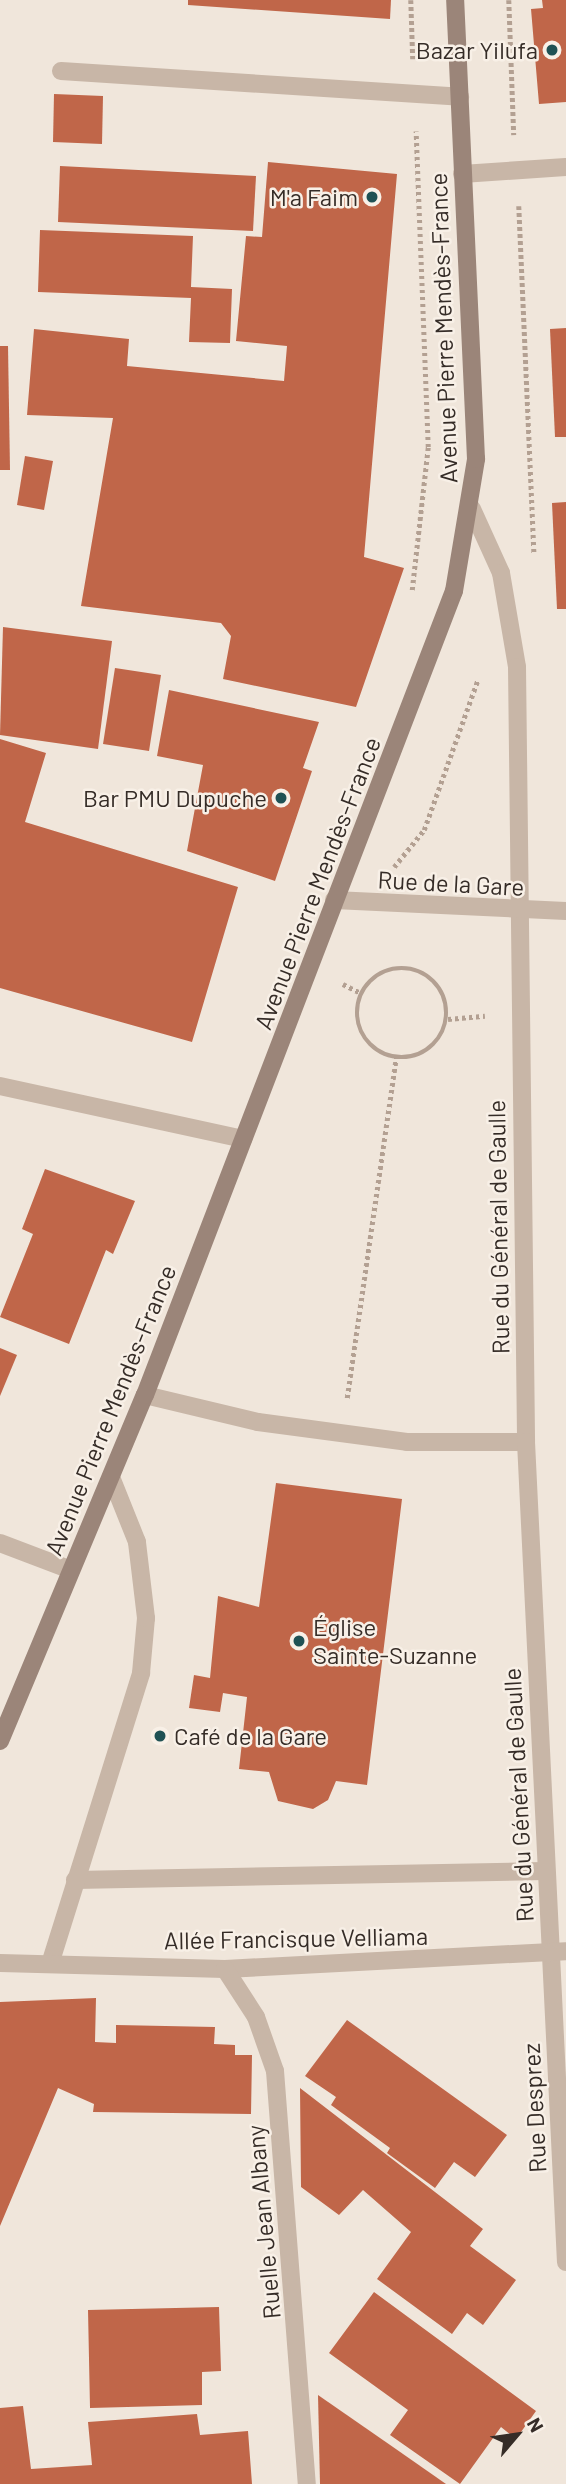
<!DOCTYPE html>
<html>
<head>
<meta charset="utf-8">
<style>
	body { margin:0 }
	#map { position:relative; width:566px; height:2484px; overflow:hidden; background:#f0e6db; font-family:Barlow,sans-serif }
	div>[style] { position:absolute }
	.building>* { inset:0; background:#c06649 }
	.path>* { height:4.5px; margin-top:-2.25px; transform-origin:0; background:repeating-linear-gradient(90deg,#b3a092 0 3.5px,transparent 0 7px) }
	.path>.ring { margin:-2.25px; padding:0; box-sizing:content-box; background:none; border:4.5px solid #b3a092; border-radius:50% }
	.lane>* { height:18px; margin:-9px; padding:0 9px; transform-origin:9px; border-radius:9px; background:#c8b6a7 }
	.street>* { height:18px; margin:-9px; padding:0 9px; transform-origin:9px; border-radius:9px; background:#c8b6a7 }
	.secondary>* { height:18px; margin:-9px; padding:0 9px; transform-origin:9px; border-radius:9px; background:#9b8579 }
	.dots>* { width:19px; height:19px; translate:-50% -50%; box-sizing:border-box; border:4px solid #f8f0e7; border-radius:50% }
	span { translate:-50% -50%; white-space:nowrap; text-align:center; line-height:1.15; -webkit-text-stroke:5px #f8f0e7; paint-order:stroke }
	.poi-label { font-size:24px; color:#352c27 }
	.right { translate:-100% -50%; text-align:right }
	.left { translate:0 -50%; text-align:left }
	.street-label { font-size:24px; color:#352c27 }
	.north { position:absolute; left:482px; top:2400px; width:70px; height:70px; -webkit-text-stroke:5px #f8f0e7; paint-order:stroke; rotate:61deg; font-size:19px; font-weight:700; line-height:28px; text-align:center; color:#352c27 }
	.north::after { content:''; display:block; margin:auto; width:24px; height:32px; background:#352c27; clip-path:polygon(50% 0,100% 100%,50% 72%,0 100%) }
</style>
</head>
<body>
<div id="map">
	<div class="building">
		<div style="clip-path:polygon(188px 0,391px 0,390px 19px,188px 5px)"></div>
		<div style="clip-path:polygon(542px 0,566px 0,566px 102px,539px 104px,531px 9px,543px 8px)"></div>
		<div style="clip-path:polygon(54px 94px,103px 96px,102px 144px,53px 142px)"></div>
		<div style="clip-path:polygon(268px 162px,397px 174px,364px 557px,404px 568px,356px 707px,223px 679px,231px 636px,221px 623px,81px 606px,113px 418px,27px 415px,34px 329px,129px 339px,127px 366px,284px 381px,287px 346px,236px 341px,246px 236px,262px 237px)"></div>
		<div style="clip-path:polygon(60px 166px,256px 176px,253px 231px,58px 222px)"></div>
		<div style="clip-path:polygon(40px 230px,193px 236px,191px 287px,232px 289px,230px 343px,189px 342px,191px 298px,38px 292px)"></div>
		<div style="clip-path:polygon(566px 328px,566px 437px,555px 437px,550px 329px)"></div>
		<div style="clip-path:polygon(0 346px,8px 346px,10px 470px,0 470px)"></div>
		<div style="clip-path:polygon(25px 456px,53px 461px,44px 510px,17px 505px)"></div>
		<div style="clip-path:polygon(566px 502px,566px 609px,557px 609px,552px 503px)"></div>
		<div style="clip-path:polygon(3px 627px,112px 641px,98px 749px,0 735px)"></div>
		<div style="clip-path:polygon(115px 668px,161px 675px,149px 751px,103px 744px)"></div>
		<div style="clip-path:polygon(169px 690px,319px 722px,303px 768px,312px 771px,275px 881px,187px 851px,203px 765px,157px 756px)"></div>
		<div style="clip-path:polygon(0 739px,46px 753px,25px 822px,238px 887px,192px 1042px,0 988px)"></div>
		<div style="clip-path:polygon(45px 1169px,135px 1201px,113px 1254px,106px 1250px,69px 1344px,0 1317px,33px 1234px,22px 1229px)"></div>
		<div style="clip-path:polygon(0 1348px,17px 1355px,0 1396px)"></div>
		<div style="clip-path:polygon(276px 1483px,402px 1499px,367px 1785px,336px 1781px,328px 1800px,313px 1809px,278px 1801px,269px 1772px,239px 1769px,247px 1697px,223px 1693px,220px 1712px,189px 1708px,194px 1675px,210px 1678px,218px 1596px,259px 1607px)"></div>
		<div style="clip-path:polygon(96px 1998px,95px 2042px,116px 2043px,116px 2025px,215px 2027px,214px 2044px,235px 2045px,235px 2055px,252px 2055px,251px 2114px,93px 2112px,94px 2104px,58px 2088px,0 2226px,0 2002px)"></div>
		<div style="clip-path:polygon(347px 2020px,507px 2135px,475px 2177px,454px 2162px,435px 2188px,387px 2153px,390px 2148px,331px 2105px,336px 2097px,305px 2076px)"></div>
		<div style="clip-path:polygon(300px 2088px,483px 2229px,470px 2246px,516px 2280px,483px 2325px,467px 2313px,452px 2334px,377px 2279px,411px 2232px,363px 2190px,339px 2215px,301px 2187px)"></div>
		<div style="clip-path:polygon(374px 2292px,536px 2411px,516px 2439px,501px 2427px,460px 2484px,390px 2435px,408px 2410px,329px 2353px)"></div>
		<div style="clip-path:polygon(219px 2307px,221px 2371px,202px 2372px,202px 2405px,90px 2408px,88px 2310px)"></div>
		<div style="clip-path:polygon(318px 2395px,393px 2447px,446px 2484px,320px 2484px)"></div>
		<div style="clip-path:polygon(23px 2406px,31px 2469px,92px 2465px,88px 2422px,197px 2414px,200px 2435px,248px 2431px,252px 2484px,0 2484px,0 2408px)"></div>
	</div>
	<div class="path">
		<div style="left:411px;top:0;width:59px;rotate:88.1deg"></div>
		<div style="left:509px;top:0;width:135px;rotate:87.9deg"></div>
		<div style="left:519px;top:206px;width:348px;rotate:87.5deg"></div>
		<div style="left:412px;top:590px;width:144px;rotate:-83.6deg"></div>
		<div style="left:428px;top:447px;width:316px;rotate:-92.2deg"></div>
		<div style="left:394px;top:867px;width:48px;rotate:-51deg"></div>
		<div style="left:424px;top:830px;width:160px;rotate:-70.3deg"></div>
		<div class="ring" style="left:357px;top:968px;width:85.5px;height:85.5px"></div>
		<div style="left:343px;top:984px;width:20px;rotate:27deg"></div>
		<div style="left:448px;top:1019px;width:37px;rotate:-5deg"></div>
		<div style="left:347px;top:1398px;width:344px;rotate:-81.8deg"></div>
	</div>
	<div class="lane">
		<div style="left:61px;top:71px;width:400px;rotate:3.7deg"></div>
		<div style="left:462px;top:174px;width:104px;rotate:-3.9deg"></div>
		<div style="left:145px;top:1395px;width:116px;rotate:13.4deg"></div>
		<div style="left:258px;top:1422px;width:150px;rotate:7.6deg"></div>
		<div style="left:407px;top:1442px;width:119px"></div>
		<div style="left:75px;top:1880px;width:469px;rotate:-1.1deg"></div>
		<div style="left:50px;top:1964px;width:305px;rotate:-72.6deg"></div>
		<div style="left:141px;top:1673px;width:55px;rotate:-84.8deg"></div>
		<div style="left:146px;top:1618px;width:77px;rotate:-96.8deg"></div>
		<div style="left:137px;top:1542px;width:70px;rotate:-111.8deg"></div>
	</div>
	<div class="street">
		<div style="left:472px;top:509px;width:70px;rotate:65.6deg"></div>
		<div style="left:501px;top:573px;width:95px;rotate:80.3deg"></div>
		<div style="left:517px;top:667px;width:775px;rotate:89.33deg"></div>
		<div style="left:526px;top:1442px;width:821px;rotate:87.21deg"></div>
		<div style="left:334px;top:900px;width:232px;rotate:2.7deg"></div>
		<div style="left:0;top:1086px;width:249px;rotate:12.3deg"></div>
		<div style="left:0;top:1543px;width:76px;rotate:20.8deg"></div>
		<div style="left:0;top:1963px;width:225px;rotate:1.5deg"></div>
		<div style="left:225px;top:1969px;width:341px;rotate:-3deg"></div>
		<div style="left:225px;top:1969px;width:57px;rotate:57.1deg"></div>
		<div style="left:256px;top:2017px;width:57px;rotate:70.6deg"></div>
		<div style="left:275px;top:2071px;width:414px;rotate:85.6deg"></div>
	</div>
	<div class="secondary">
		<div style="left:0;top:1741px;width:375px;rotate:-67.3deg"></div>
		<div style="left:145px;top:1395px;width:861px;rotate:-68.98deg"></div>
		<div style="left:454px;top:591px;width:134px;rotate:-80.5deg"></div>
		<div style="left:476px;top:459px;width:459px;rotate:-92.6deg"></div>
	</div>
	<div class="dots">
		<div style="left:552px;top:50px;background:#1f5154"></div>
		<div style="left:372px;top:197px;background:#1f5154"></div>
		<div style="left:281px;top:798px;background:#1f5154"></div>
		<div style="left:299px;top:1641px;background:#1f5154"></div>
		<div style="left:160px;top:1736px;background:#1f5154"></div>
	</div>
	<div class="poi-label">
		<span class="right" style="left:538px;top:50px">Bazar Yilufa</span>
		<span class="right" style="left:358px;top:197px">M'a Faim</span>
		<span class="right" style="left:267px;top:798px">Bar PMU Dupuche</span>
		<span class="left" style="left:313px;top:1641px">Église<br>Sainte-Suzanne</span>
		<span class="left" style="left:174px;top:1736px">Café de la Gare</span>
	</div>
	<div class="street-label">
		<span style="left:443px;top:328px;rotate:-92deg">Avenue Pierre Mendès-France</span>
		<span style="left:317px;top:883px;rotate:-69deg">Avenue Pierre Mendès-France</span>
		<span style="left:451px;top:883px;rotate:3deg">Rue de la Gare</span>
		<span style="left:498px;top:1227px;rotate:-91deg">Rue du Général de Gaulle</span>
		<span style="left:110px;top:1410px;rotate:-68deg">Avenue Pierre Mendès-France</span>
		<span style="left:518px;top:1795px;rotate:-93deg">Rue du Général de Gaulle</span>
		<span style="left:296px;top:1938px;rotate:-1deg">Allée Francisque Velliama</span>
		<span style="left:534px;top:2108px;rotate:-93deg">Rue Desprez</span>
		<span style="left:263px;top:2222px;rotate:-95deg">Ruelle Jean Albany</span>
	</div>
	<div class="north">N</div>
</div>
</body>
</html>
